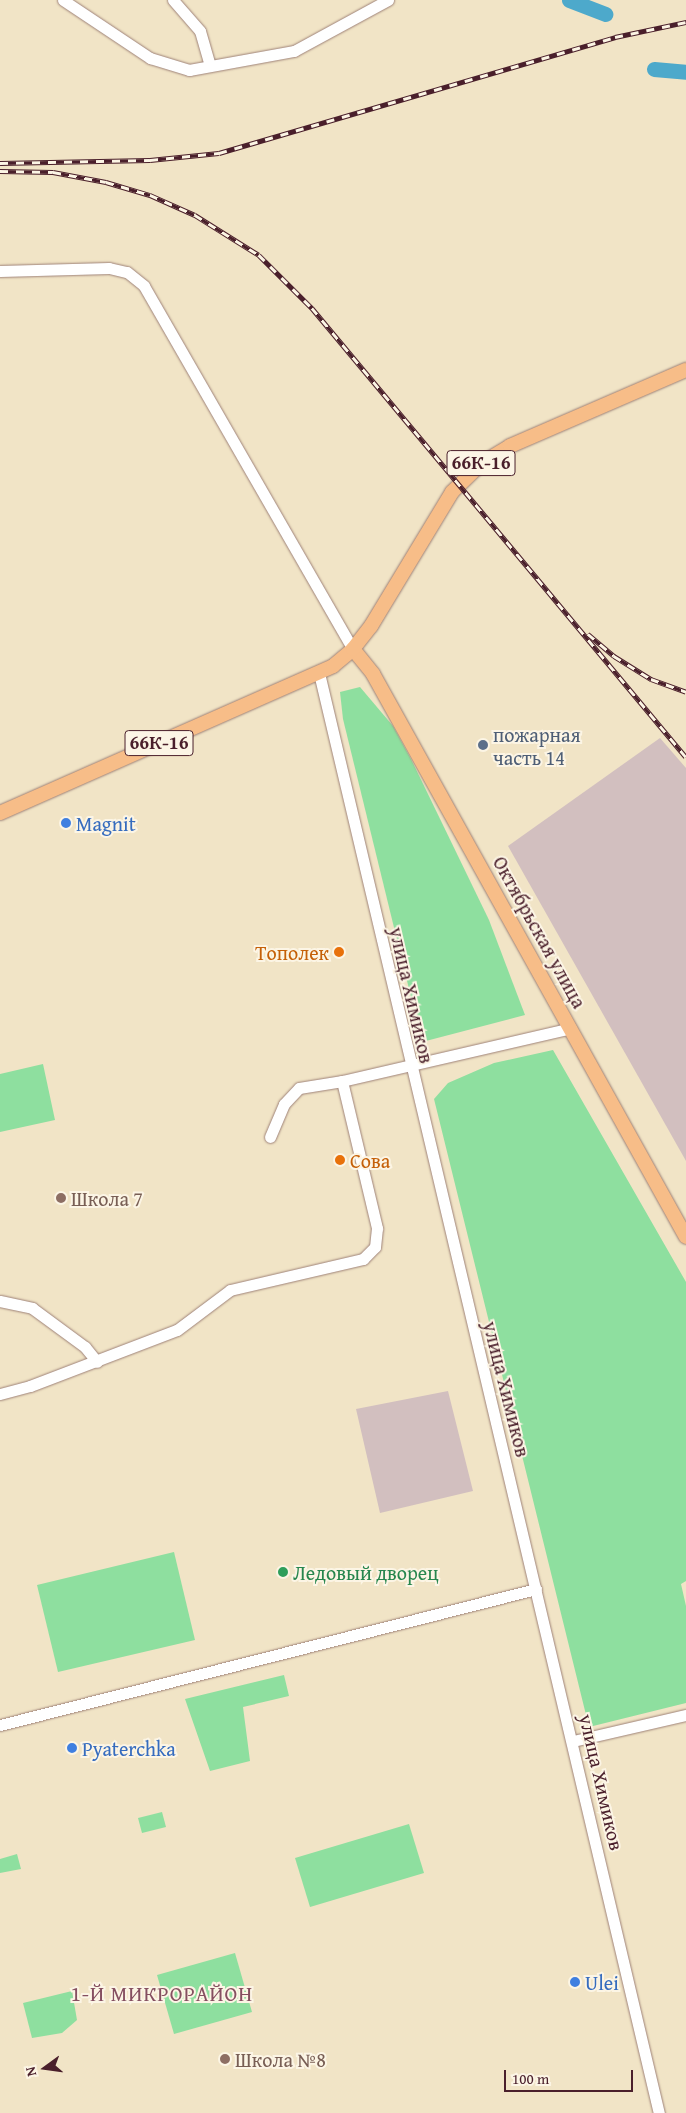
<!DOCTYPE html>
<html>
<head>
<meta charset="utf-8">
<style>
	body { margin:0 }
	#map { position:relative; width:686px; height:2113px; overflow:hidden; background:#f1e4c6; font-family:"Gentium Book Plus",serif }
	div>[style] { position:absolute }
	.industrial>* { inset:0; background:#d2bfbf }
	.green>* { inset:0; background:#8edf9f }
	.river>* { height:15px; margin:-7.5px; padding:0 7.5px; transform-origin:7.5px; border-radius:7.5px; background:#4da9cb }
	.roads { filter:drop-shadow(0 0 1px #9e8278) drop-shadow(0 0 1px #9e8278) }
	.minor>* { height:11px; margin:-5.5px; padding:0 5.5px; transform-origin:5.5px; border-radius:5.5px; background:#fff }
	.major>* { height:14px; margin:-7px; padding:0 7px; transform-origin:7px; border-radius:7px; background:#f7bd88 }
	.rail>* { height:4.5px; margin-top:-2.25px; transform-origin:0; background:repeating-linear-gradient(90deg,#fcf5e5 0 8px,#4a1f2b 0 16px); box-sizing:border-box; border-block:1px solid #4a1f2b }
	.dots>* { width:14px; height:14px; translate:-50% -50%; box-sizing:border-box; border:2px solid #fcf5e5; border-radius:50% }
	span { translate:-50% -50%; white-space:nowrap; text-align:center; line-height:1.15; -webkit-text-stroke:4px #fcf5e5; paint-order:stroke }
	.shield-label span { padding:1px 4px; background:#fcf5e5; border:1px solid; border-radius:4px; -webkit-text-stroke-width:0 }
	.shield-label { font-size:19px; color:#4a1f2b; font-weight:700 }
	.service-label { font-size:20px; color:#4e5e75 }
	.left { translate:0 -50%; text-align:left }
	.shop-label { font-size:20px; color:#366cbe }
	.street-label { font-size:20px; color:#4a1f2b }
	.food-label { font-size:20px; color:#c56008 }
	.right { translate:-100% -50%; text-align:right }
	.education-label { font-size:20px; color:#785e54 }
	.leisure-label { font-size:20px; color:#27864d }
	.neighbourhood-label { font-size:21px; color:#854f60; letter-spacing:1px }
	.north { position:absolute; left:20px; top:2043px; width:50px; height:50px; -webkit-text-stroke:4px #fcf5e5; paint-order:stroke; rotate:256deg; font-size:14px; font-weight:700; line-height:20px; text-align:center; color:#4a1f2b }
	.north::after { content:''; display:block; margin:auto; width:18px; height:22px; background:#4a1f2b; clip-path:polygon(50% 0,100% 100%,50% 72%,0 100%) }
	.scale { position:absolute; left:504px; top:2070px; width:129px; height:22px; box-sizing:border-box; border:2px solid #4a1f2b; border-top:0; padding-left:6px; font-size:15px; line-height:18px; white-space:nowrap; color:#4a1f2b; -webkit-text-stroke:4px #fcf5e5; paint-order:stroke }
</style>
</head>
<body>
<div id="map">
	<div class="industrial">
		<div style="clip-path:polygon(660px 738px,686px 768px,686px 1161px,508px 846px)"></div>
		<div style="clip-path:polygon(448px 1391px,473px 1491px,380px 1513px,356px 1409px)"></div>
	</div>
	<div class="green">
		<div style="clip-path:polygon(360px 687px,393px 726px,411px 759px,489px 920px,525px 1015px,422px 1042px,343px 719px,340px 692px)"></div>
		<div style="clip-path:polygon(553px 1050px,686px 1282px,686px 1581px,681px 1584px,686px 1606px,686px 1703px,589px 1727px,434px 1099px,448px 1083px,494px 1063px)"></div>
		<div style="clip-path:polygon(43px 1064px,55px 1120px,0 1132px,0 1074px)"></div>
		<div style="clip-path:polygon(174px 1552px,195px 1640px,58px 1672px,37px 1585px)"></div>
		<div style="clip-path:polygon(284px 1675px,289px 1696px,243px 1707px,250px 1761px,210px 1771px,185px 1699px)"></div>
		<div style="clip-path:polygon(162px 1812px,166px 1827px,142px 1833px,138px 1818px)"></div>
		<div style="clip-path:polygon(409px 1824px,424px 1873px,310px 1907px,295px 1858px)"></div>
		<div style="clip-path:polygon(17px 1854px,21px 1869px,0 1873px,0 1859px)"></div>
		<div style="clip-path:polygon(235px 1953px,252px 2012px,174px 2034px,157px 1975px)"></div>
		<div style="clip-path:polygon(72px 1991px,77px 2020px,62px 2033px,32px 2038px,23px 2003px)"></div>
	</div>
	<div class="river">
		<div style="left:569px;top:0;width:39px;rotate:21deg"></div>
		<div style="left:654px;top:69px;width:32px;rotate:5deg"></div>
	</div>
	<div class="roads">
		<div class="minor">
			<div style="left:63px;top:0;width:105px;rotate:33.7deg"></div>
			<div style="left:150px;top:58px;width:41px;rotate:17.1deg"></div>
			<div style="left:189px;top:70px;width:107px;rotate:-10.3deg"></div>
			<div style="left:294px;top:51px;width:107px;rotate:-28.5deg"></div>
			<div style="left:173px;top:0;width:41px;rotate:48.9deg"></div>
			<div style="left:200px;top:31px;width:36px;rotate:74deg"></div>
			<div style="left:0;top:271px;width:109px;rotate:-1.6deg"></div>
			<div style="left:109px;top:268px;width:18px;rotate:13deg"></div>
			<div style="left:127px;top:272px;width:22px;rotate:39deg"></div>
			<div style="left:144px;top:286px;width:419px;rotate:60.1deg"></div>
			<div style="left:319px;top:673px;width:1480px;rotate:76.72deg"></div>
			<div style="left:270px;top:1137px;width:36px;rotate:-67deg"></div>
			<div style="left:284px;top:1104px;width:22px;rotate:-47deg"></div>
			<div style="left:299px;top:1088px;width:44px;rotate:-9.2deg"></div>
			<div style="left:0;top:1301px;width:33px;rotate:12deg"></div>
			<div style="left:32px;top:1308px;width:66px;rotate:36.3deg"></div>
			<div style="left:85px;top:1347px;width:19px;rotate:51deg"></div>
			<div style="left:0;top:1394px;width:31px;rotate:-15deg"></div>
			<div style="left:30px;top:1386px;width:157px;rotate:-20.9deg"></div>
			<div style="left:177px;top:1330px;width:66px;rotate:-37deg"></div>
			<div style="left:230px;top:1290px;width:137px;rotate:-13.1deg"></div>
			<div style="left:363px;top:1259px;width:17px;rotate:-45deg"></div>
			<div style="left:375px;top:1247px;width:19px;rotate:-84deg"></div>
			<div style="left:377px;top:1228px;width:151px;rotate:-103.4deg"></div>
			<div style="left:342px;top:1081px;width:235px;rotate:-13deg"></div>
			<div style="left:0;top:1725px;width:553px;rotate:-14.24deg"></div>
			<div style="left:573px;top:1741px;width:116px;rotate:-13deg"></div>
		</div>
		<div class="major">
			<div style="left:353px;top:649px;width:32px;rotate:51deg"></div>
			<div style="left:373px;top:674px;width:644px;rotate:60.93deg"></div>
			<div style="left:0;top:813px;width:364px;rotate:-23.8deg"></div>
			<div style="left:333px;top:666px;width:26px;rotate:-40deg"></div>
			<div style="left:353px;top:649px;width:29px;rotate:-52deg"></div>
			<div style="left:371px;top:626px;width:157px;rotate:-58.8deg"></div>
			<div style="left:452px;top:492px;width:42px;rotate:-44deg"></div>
			<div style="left:482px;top:463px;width:33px;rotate:-31deg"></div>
			<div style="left:510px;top:446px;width:192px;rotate:-23.4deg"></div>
		</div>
	</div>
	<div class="rail">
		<div style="left:0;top:163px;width:150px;rotate:-1.1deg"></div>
		<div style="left:150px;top:160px;width:69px;rotate:-5.8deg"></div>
		<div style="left:219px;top:153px;width:413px;rotate:-16.3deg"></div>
		<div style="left:615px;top:37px;width:73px;rotate:-11.9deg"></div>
		<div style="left:0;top:171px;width:53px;rotate:1.1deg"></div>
		<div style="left:53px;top:172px;width:54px;rotate:10.7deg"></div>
		<div style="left:106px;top:182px;width:46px;rotate:16.5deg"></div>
		<div style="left:150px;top:195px;width:49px;rotate:24deg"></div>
		<div style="left:195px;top:215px;width:75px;rotate:32deg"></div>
		<div style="left:259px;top:255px;width:75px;rotate:45deg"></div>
		<div style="left:312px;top:308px;width:584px;rotate:50.21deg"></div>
		<div style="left:588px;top:634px;width:34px;rotate:40deg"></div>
		<div style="left:614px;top:656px;width:44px;rotate:31.9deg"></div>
		<div style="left:651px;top:679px;width:37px;rotate:20deg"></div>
	</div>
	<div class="dots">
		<div style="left:483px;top:745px;background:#5c6f8a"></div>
		<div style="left:66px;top:823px;background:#3f7fe0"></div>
		<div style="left:339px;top:952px;background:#e8710a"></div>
		<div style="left:340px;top:1160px;background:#e8710a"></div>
		<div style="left:61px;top:1198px;background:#8d6e63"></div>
		<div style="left:283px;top:1572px;background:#2e9e5b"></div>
		<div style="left:72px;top:1748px;background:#3f7fe0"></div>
		<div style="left:575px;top:1982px;background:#3f7fe0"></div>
		<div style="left:225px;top:2059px;background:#8d6e63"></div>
	</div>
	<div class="shield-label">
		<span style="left:481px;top:463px">66К-16</span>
		<span style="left:159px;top:743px">66К-16</span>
	</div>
	<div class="service-label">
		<span class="left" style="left:493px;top:746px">пожарная<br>часть 14</span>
	</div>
	<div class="shop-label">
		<span class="left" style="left:76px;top:823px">Magnit</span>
		<span class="left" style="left:82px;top:1748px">Pyaterchka</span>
		<span class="left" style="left:585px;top:1982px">Ulei</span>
	</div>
	<div class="street-label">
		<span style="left:540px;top:932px;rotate:61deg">Октябрьская улица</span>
		<span style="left:412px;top:995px;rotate:77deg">улица Химиков</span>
		<span style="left:507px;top:1389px;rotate:76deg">улица Химиков</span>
		<span style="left:602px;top:1782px;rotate:77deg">улица Химиков</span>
	</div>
	<div class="food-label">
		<span class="right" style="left:329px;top:952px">Тополек</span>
		<span class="left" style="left:350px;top:1160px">Сова</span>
	</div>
	<div class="education-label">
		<span class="left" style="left:71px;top:1198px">Школа 7</span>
		<span class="left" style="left:235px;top:2059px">Школа №8</span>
	</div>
	<div class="leisure-label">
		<span class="left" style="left:293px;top:1572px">Ледовый дворец</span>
	</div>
	<div class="neighbourhood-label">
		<span style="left:162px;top:1994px">1-Й МИКРОРАЙОН</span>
	</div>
	<div class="north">N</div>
	<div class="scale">100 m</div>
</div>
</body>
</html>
